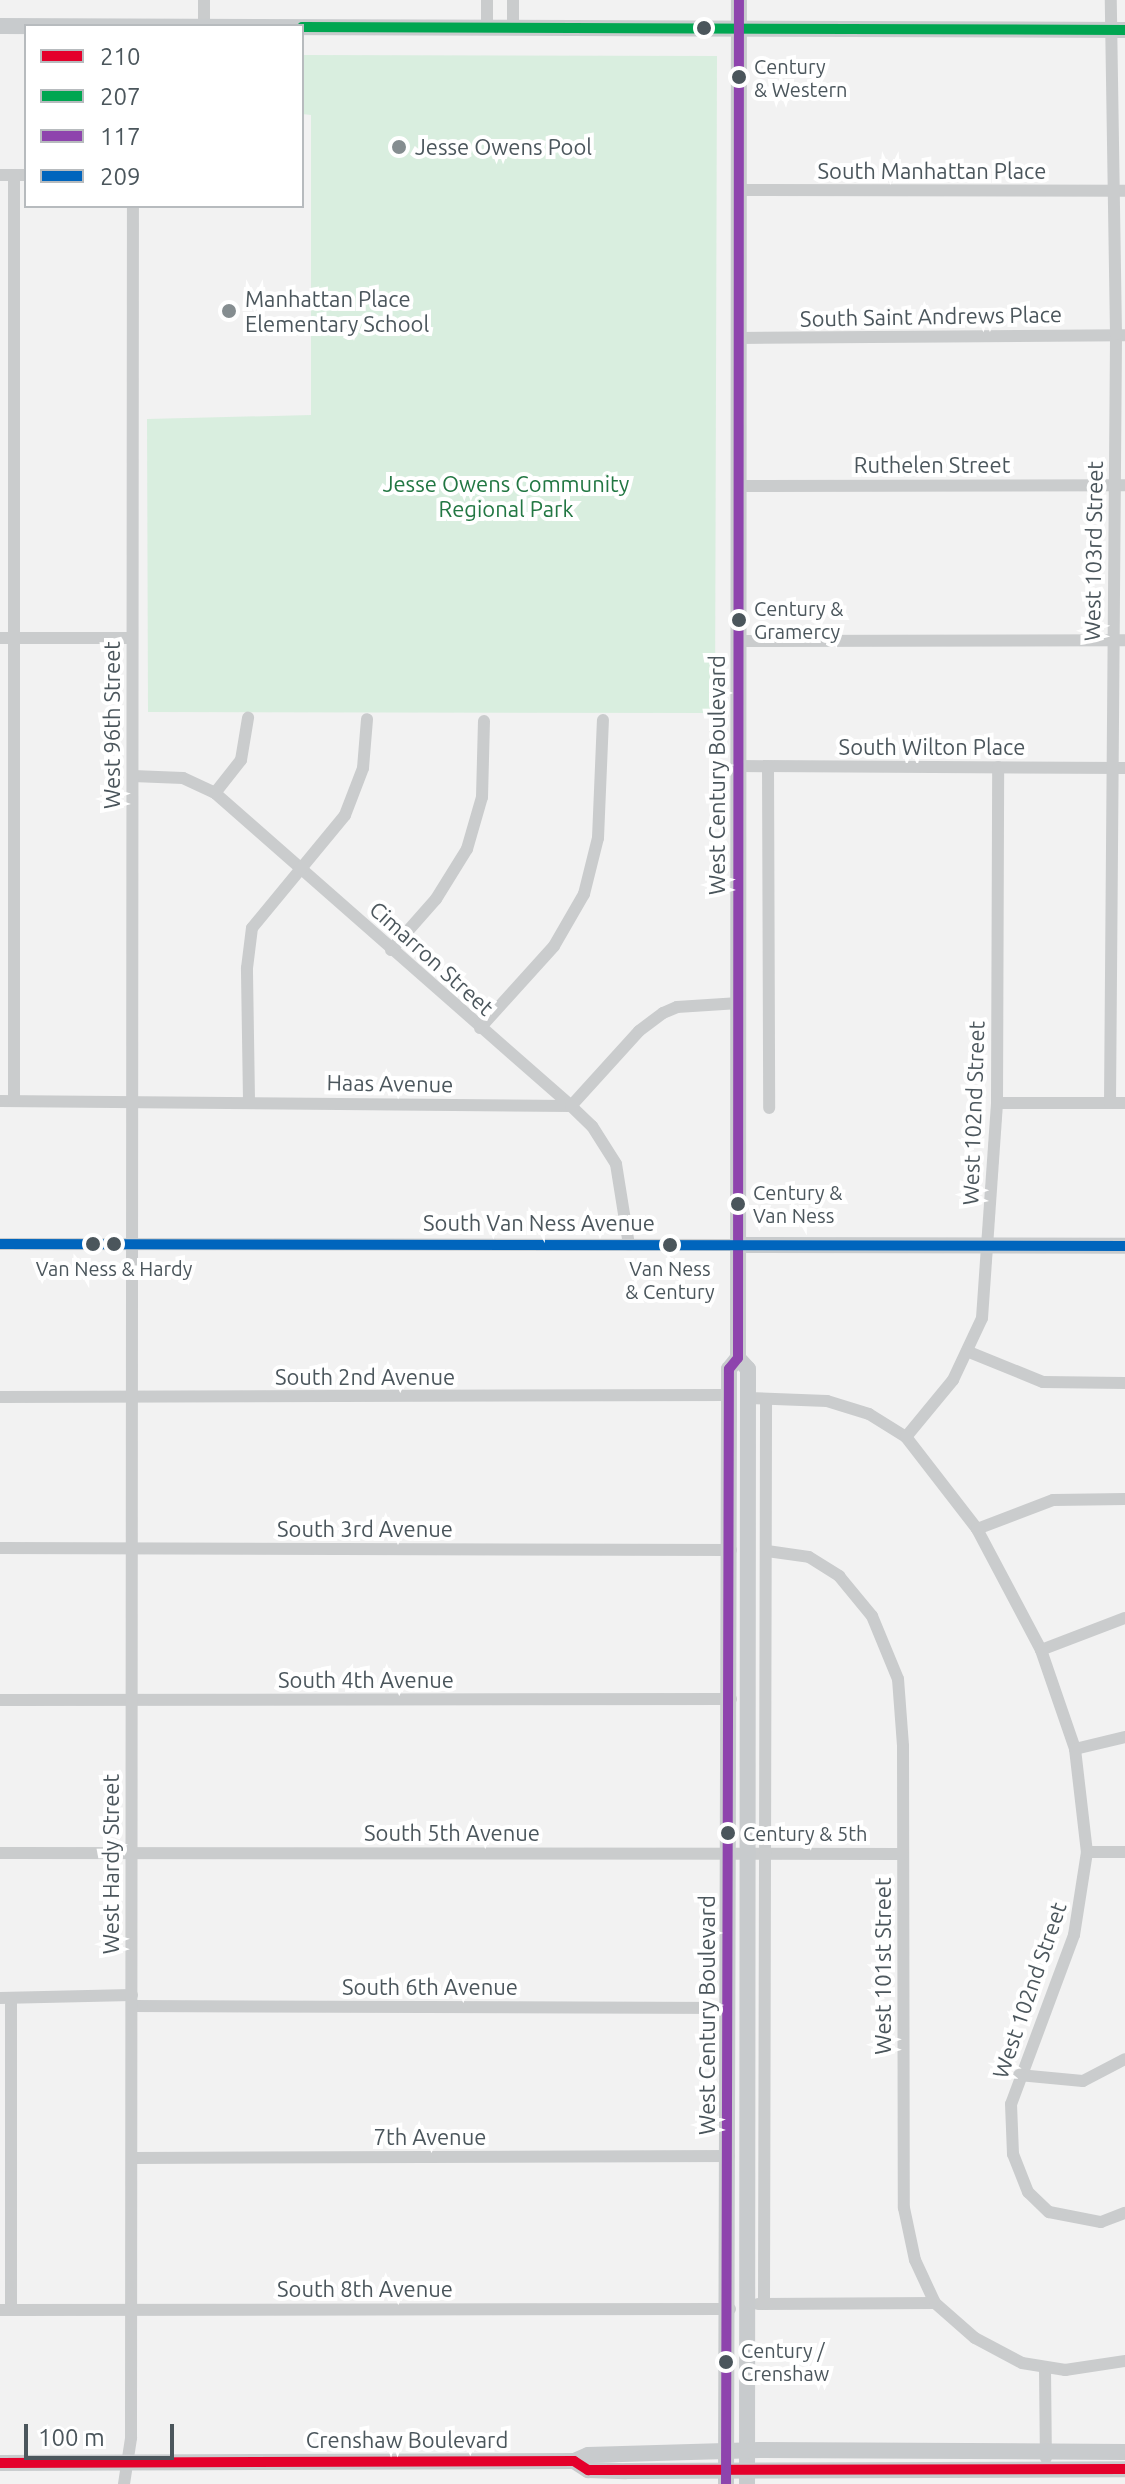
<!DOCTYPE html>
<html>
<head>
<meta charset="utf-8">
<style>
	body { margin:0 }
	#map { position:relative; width:1125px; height:2484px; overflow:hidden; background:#f2f2f2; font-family:Ubuntu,sans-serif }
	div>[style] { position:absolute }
	.green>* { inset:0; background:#d9eedf }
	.minor>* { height:12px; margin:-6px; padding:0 6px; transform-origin:6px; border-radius:6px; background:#cacccd }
	.major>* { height:16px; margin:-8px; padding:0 8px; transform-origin:8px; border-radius:8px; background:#c8cbcd }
	.bus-1>* { height:10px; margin:-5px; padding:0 5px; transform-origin:5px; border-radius:5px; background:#e4002b }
	.bus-2>* { height:10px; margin:-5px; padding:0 5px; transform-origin:5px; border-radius:5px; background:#00a651 }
	.bus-3>* { height:10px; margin:-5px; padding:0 5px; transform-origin:5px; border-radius:5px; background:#8e44ad }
	.bus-4>* { height:10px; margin:-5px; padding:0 5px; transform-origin:5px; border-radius:5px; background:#0065bd }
	.dots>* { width:22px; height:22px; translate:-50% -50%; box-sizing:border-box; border:4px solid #fff; border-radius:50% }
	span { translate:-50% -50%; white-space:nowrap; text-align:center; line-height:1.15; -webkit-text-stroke:8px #fff; paint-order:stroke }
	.bus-label { font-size:20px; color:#4b565c }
	.left { translate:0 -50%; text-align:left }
	.poi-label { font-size:22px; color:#4b565c }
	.street-label { font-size:22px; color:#4b565c }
	.park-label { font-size:22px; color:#227743 }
	.legend { position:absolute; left:24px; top:24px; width:280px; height:184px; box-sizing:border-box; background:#fff; border:2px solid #b7bbbe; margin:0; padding:10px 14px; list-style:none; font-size:24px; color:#4b565c }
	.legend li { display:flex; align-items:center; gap:16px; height:40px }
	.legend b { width:40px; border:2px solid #b7bbbe }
	.scale { position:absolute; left:24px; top:2424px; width:150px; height:36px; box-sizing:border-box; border:4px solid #4b565c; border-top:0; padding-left:10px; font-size:24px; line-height:28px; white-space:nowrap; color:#4b565c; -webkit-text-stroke:6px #fff; paint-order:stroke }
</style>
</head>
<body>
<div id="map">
	<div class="green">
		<div style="clip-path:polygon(302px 55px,717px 56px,715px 713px,148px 712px,147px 419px,311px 415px,311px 115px,302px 114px)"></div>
	</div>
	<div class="minor">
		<div style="left:487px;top:0;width:25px;rotate:90deg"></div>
		<div style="left:204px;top:25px;width:25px;rotate:-90deg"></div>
		<div style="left:513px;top:25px;width:25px;rotate:-90deg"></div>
		<div style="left:0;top:175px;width:26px"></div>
		<div style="left:738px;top:190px;width:387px;rotate:0.1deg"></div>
		<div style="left:738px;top:338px;width:387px;rotate:-0.4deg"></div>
		<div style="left:739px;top:486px;width:386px;rotate:-0.1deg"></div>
		<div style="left:0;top:638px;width:132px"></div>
		<div style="left:739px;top:641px;width:386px;rotate:-0.1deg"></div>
		<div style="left:739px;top:766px;width:386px;rotate:0.3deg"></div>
		<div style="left:768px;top:767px;width:341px;rotate:89.8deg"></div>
		<div style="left:133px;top:776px;width:50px;rotate:2.3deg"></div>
		<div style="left:183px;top:778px;width:35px;rotate:25deg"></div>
		<div style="left:215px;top:793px;width:474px;rotate:41.3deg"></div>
		<div style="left:571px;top:1106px;width:29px;rotate:44deg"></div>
		<div style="left:592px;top:1126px;width:45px;rotate:57.7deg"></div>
		<div style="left:616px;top:1164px;width:82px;rotate:80.9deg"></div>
		<div style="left:215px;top:793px;width:42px;rotate:-51.8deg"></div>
		<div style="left:241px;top:760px;width:43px;rotate:-80.5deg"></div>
		<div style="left:391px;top:950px;width:68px;rotate:-48.6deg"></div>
		<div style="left:436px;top:899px;width:59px;rotate:-58.2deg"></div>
		<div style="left:467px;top:849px;width:54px;rotate:-73.9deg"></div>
		<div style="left:482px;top:797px;width:76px;rotate:-88.5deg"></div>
		<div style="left:480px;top:1028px;width:110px;rotate:-47.9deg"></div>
		<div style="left:554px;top:946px;width:60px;rotate:-60deg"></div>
		<div style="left:584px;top:894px;width:58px;rotate:-76deg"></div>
		<div style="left:598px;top:838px;width:118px;rotate:-87.6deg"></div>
		<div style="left:249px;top:1100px;width:132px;rotate:-90.9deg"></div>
		<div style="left:247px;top:968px;width:40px;rotate:-82.9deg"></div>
		<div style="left:252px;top:928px;width:146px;rotate:-50.5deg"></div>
		<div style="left:345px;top:815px;width:50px;rotate:-69deg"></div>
		<div style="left:363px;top:768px;width:49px;rotate:-85.3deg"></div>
		<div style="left:0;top:1101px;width:571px;rotate:0.5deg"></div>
		<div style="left:571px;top:1106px;width:101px;rotate:-47.8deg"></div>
		<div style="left:639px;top:1031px;width:30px;rotate:-37deg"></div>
		<div style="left:663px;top:1013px;width:15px;rotate:-23deg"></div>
		<div style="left:677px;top:1007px;width:62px;rotate:-3.7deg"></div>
		<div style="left:14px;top:1101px;width:926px;rotate:-90deg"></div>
		<div style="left:997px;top:1103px;width:128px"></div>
		<div style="left:1110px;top:1103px;width:769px;rotate:-89.55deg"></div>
		<div style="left:1116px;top:334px;width:334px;rotate:-90.9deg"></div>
		<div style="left:0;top:1244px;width:738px;rotate:0.08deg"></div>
		<div style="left:969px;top:1352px;width:80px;rotate:22.1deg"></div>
		<div style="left:1043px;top:1382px;width:82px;rotate:0.7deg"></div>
		<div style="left:0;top:1397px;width:729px;rotate:-0.16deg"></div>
		<div style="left:748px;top:1398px;width:79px;rotate:2.2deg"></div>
		<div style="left:827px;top:1401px;width:44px;rotate:17.2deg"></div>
		<div style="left:869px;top:1414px;width:44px;rotate:31.9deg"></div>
		<div style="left:906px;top:1437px;width:116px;rotate:52.3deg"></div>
		<div style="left:977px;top:1529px;width:137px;rotate:62.1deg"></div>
		<div style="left:1041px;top:1650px;width:105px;rotate:71deg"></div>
		<div style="left:1075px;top:1749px;width:104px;rotate:83.4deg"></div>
		<div style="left:1087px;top:1852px;width:84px;rotate:98.9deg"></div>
		<div style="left:1074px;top:1935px;width:180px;rotate:110.4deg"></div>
		<div style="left:1011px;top:2104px;width:50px;rotate:87.7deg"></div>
		<div style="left:1013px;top:2154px;width:41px;rotate:68.5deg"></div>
		<div style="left:1028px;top:2192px;width:29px;rotate:44deg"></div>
		<div style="left:1049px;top:2212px;width:53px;rotate:10.9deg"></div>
		<div style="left:1101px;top:2222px;width:26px;rotate:-21deg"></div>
		<div style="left:906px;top:1437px;width:74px;rotate:-50.5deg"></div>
		<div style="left:953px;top:1380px;width:68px;rotate:-64.9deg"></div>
		<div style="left:982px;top:1318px;width:216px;rotate:-86deg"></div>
		<div style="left:997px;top:1103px;width:336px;rotate:-89.8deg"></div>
		<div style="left:977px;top:1529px;width:81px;rotate:-20.9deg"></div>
		<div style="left:1053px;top:1500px;width:72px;rotate:-0.8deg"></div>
		<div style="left:0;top:1548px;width:731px;rotate:0.16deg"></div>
		<div style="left:767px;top:1551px;width:42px;rotate:8.1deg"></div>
		<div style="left:809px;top:1557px;width:36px;rotate:32deg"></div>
		<div style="left:839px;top:1576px;width:52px;rotate:50.5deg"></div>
		<div style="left:872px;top:1616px;width:68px;rotate:67.6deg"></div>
		<div style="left:898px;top:1679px;width:67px;rotate:85.7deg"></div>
		<div style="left:903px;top:1746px;width:462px;rotate:89.9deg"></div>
		<div style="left:904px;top:2208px;width:53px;rotate:78.1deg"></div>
		<div style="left:915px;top:2260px;width:47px;rotate:65.1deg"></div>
		<div style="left:1041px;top:1650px;width:90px;rotate:-20.9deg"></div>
		<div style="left:0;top:1700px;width:731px;rotate:-0.08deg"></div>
		<div style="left:1075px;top:1749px;width:51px;rotate:-13.5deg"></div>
		<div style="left:1087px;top:1852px;width:38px"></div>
		<div style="left:0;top:1853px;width:903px;rotate:0.06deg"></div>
		<div style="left:0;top:1998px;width:132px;rotate:-1.3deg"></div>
		<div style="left:11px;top:1998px;width:312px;rotate:90deg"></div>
		<div style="left:132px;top:2006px;width:596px;rotate:0.19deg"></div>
		<div style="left:1019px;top:2075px;width:64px;rotate:5.4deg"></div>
		<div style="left:1083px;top:2081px;width:47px;rotate:-27.6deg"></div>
		<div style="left:132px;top:2158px;width:597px;rotate:-0.19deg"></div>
		<div style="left:758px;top:2304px;width:177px;rotate:-0.3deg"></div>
		<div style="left:935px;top:2303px;width:53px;rotate:41.2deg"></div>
		<div style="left:975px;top:2338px;width:53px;rotate:28deg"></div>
		<div style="left:1022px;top:2363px;width:44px;rotate:9.2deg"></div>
		<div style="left:1065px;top:2370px;width:61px;rotate:-8.5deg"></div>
		<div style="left:764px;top:2304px;width:905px;rotate:-89.87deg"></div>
		<div style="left:0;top:2310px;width:730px;rotate:-0.08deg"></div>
		<div style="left:1045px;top:2369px;width:89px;rotate:89.4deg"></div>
		<div style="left:124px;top:2484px;width:47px;rotate:-81.3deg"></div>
		<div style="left:131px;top:2438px;width:2232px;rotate:-89.95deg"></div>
	</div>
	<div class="major">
		<div style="left:0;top:26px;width:1125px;rotate:0.2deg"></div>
		<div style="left:738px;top:1245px;width:387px;rotate:0.1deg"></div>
		<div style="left:738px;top:1358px;width:15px;rotate:48deg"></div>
		<div style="left:748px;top:1369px;width:1115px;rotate:90.05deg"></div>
		<div style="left:574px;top:2461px;width:17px;rotate:33deg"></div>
		<div style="left:588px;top:2470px;width:38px;rotate:2deg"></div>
		<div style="left:626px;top:2471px;width:499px;rotate:-0.2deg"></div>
		<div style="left:0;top:2463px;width:574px;rotate:-0.2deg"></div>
		<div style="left:574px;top:2461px;width:15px;rotate:-23deg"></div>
		<div style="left:588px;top:2455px;width:172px;rotate:-1.7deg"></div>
		<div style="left:760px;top:2450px;width:365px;rotate:0.3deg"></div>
		<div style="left:726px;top:2484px;width:1066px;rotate:-89.84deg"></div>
		<div style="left:729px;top:1418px;width:49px;rotate:-90deg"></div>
		<div style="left:729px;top:1369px;width:14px;rotate:-51deg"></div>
		<div style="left:738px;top:1358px;width:1358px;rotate:-89.96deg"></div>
	</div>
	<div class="bus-1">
		<div style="left:0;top:2463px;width:574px;rotate:-0.2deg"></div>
		<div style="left:574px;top:2461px;width:17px;rotate:33deg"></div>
		<div style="left:588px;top:2470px;width:537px;rotate:-0.11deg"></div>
	</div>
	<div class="bus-2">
		<div style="left:302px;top:27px;width:823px;rotate:0.21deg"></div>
	</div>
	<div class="bus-3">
		<div style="left:726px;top:2484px;width:1115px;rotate:-89.85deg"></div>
		<div style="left:729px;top:1369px;width:14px;rotate:-51deg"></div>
		<div style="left:738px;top:1358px;width:1358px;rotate:-89.96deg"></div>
	</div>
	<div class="bus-4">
		<div style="left:0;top:1244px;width:1125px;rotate:0.1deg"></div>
	</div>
	<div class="dots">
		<div style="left:704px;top:28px;background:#4b565c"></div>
		<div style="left:739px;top:77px;background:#4b565c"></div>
		<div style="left:399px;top:147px;background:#858d90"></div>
		<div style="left:229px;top:311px;background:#858d90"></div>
		<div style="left:739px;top:620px;background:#4b565c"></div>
		<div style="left:738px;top:1204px;background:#4b565c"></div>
		<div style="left:93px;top:1244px;background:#4b565c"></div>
		<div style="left:114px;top:1244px;background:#4b565c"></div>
		<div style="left:670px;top:1245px;background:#4b565c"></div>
		<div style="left:728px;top:1833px;background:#4b565c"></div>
		<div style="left:726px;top:2362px;background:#4b565c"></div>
	</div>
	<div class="bus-label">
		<span class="left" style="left:754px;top:78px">Century<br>&amp; Western</span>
		<span class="left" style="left:754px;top:620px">Century &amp;<br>Gramercy</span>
		<span class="left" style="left:753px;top:1204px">Century &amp;<br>Van Ness</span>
		<span style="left:114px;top:1268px">Van Ness &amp; Hardy</span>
		<span style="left:670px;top:1280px">Van Ness<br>&amp; Century</span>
		<span class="left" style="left:743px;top:1833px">Century &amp; 5th</span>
		<span class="left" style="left:741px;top:2362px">Century /<br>Crenshaw</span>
	</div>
	<div class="poi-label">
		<span class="left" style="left:415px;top:147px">Jesse Owens Pool</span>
		<span class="left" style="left:245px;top:311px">Manhattan Place<br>Elementary School</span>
	</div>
	<div class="street-label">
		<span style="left:932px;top:171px">South Manhattan Place</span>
		<span style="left:931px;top:316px;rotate:-1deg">South Saint Andrews Place</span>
		<span style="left:932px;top:465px">Ruthelen Street</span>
		<span style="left:1093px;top:551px;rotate:-89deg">West 103rd Street</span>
		<span style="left:112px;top:725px;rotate:-90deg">West 96th Street</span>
		<span style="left:932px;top:747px">South Wilton Place</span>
		<span style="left:717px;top:775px;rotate:-90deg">West Century Boulevard</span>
		<span style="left:432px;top:958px;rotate:42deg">Cimarron Street</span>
		<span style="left:390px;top:1083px;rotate:1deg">Haas Avenue</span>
		<span style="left:973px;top:1113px;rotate:-88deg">West 102nd Street</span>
		<span style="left:539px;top:1223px">South Van Ness Avenue</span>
		<span style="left:365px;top:1377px">South 2nd Avenue</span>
		<span style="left:365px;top:1529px">South 3rd Avenue</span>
		<span style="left:366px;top:1680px">South 4th Avenue</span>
		<span style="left:452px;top:1833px">South 5th Avenue</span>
		<span style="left:111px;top:1864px;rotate:-90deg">West Hardy Street</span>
		<span style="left:883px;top:1966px;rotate:-90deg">West 101st Street</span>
		<span style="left:430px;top:1987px">South 6th Avenue</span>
		<span style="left:1029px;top:1990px;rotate:-71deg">West 102nd Street</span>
		<span style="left:707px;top:2015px;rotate:-90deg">West Century Boulevard</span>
		<span style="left:430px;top:2137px">7th Avenue</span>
		<span style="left:365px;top:2289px">South 8th Avenue</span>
		<span style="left:407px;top:2440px">Crenshaw Boulevard</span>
	</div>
	<div class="park-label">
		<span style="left:506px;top:496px">Jesse Owens Community<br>Regional Park</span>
	</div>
	<ul class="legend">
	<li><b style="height:10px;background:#e4002b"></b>210</li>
	<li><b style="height:10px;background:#00a651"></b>207</li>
	<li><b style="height:10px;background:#8e44ad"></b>117</li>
	<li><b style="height:10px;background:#0065bd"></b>209</li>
	</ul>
	<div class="scale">100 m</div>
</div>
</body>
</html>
